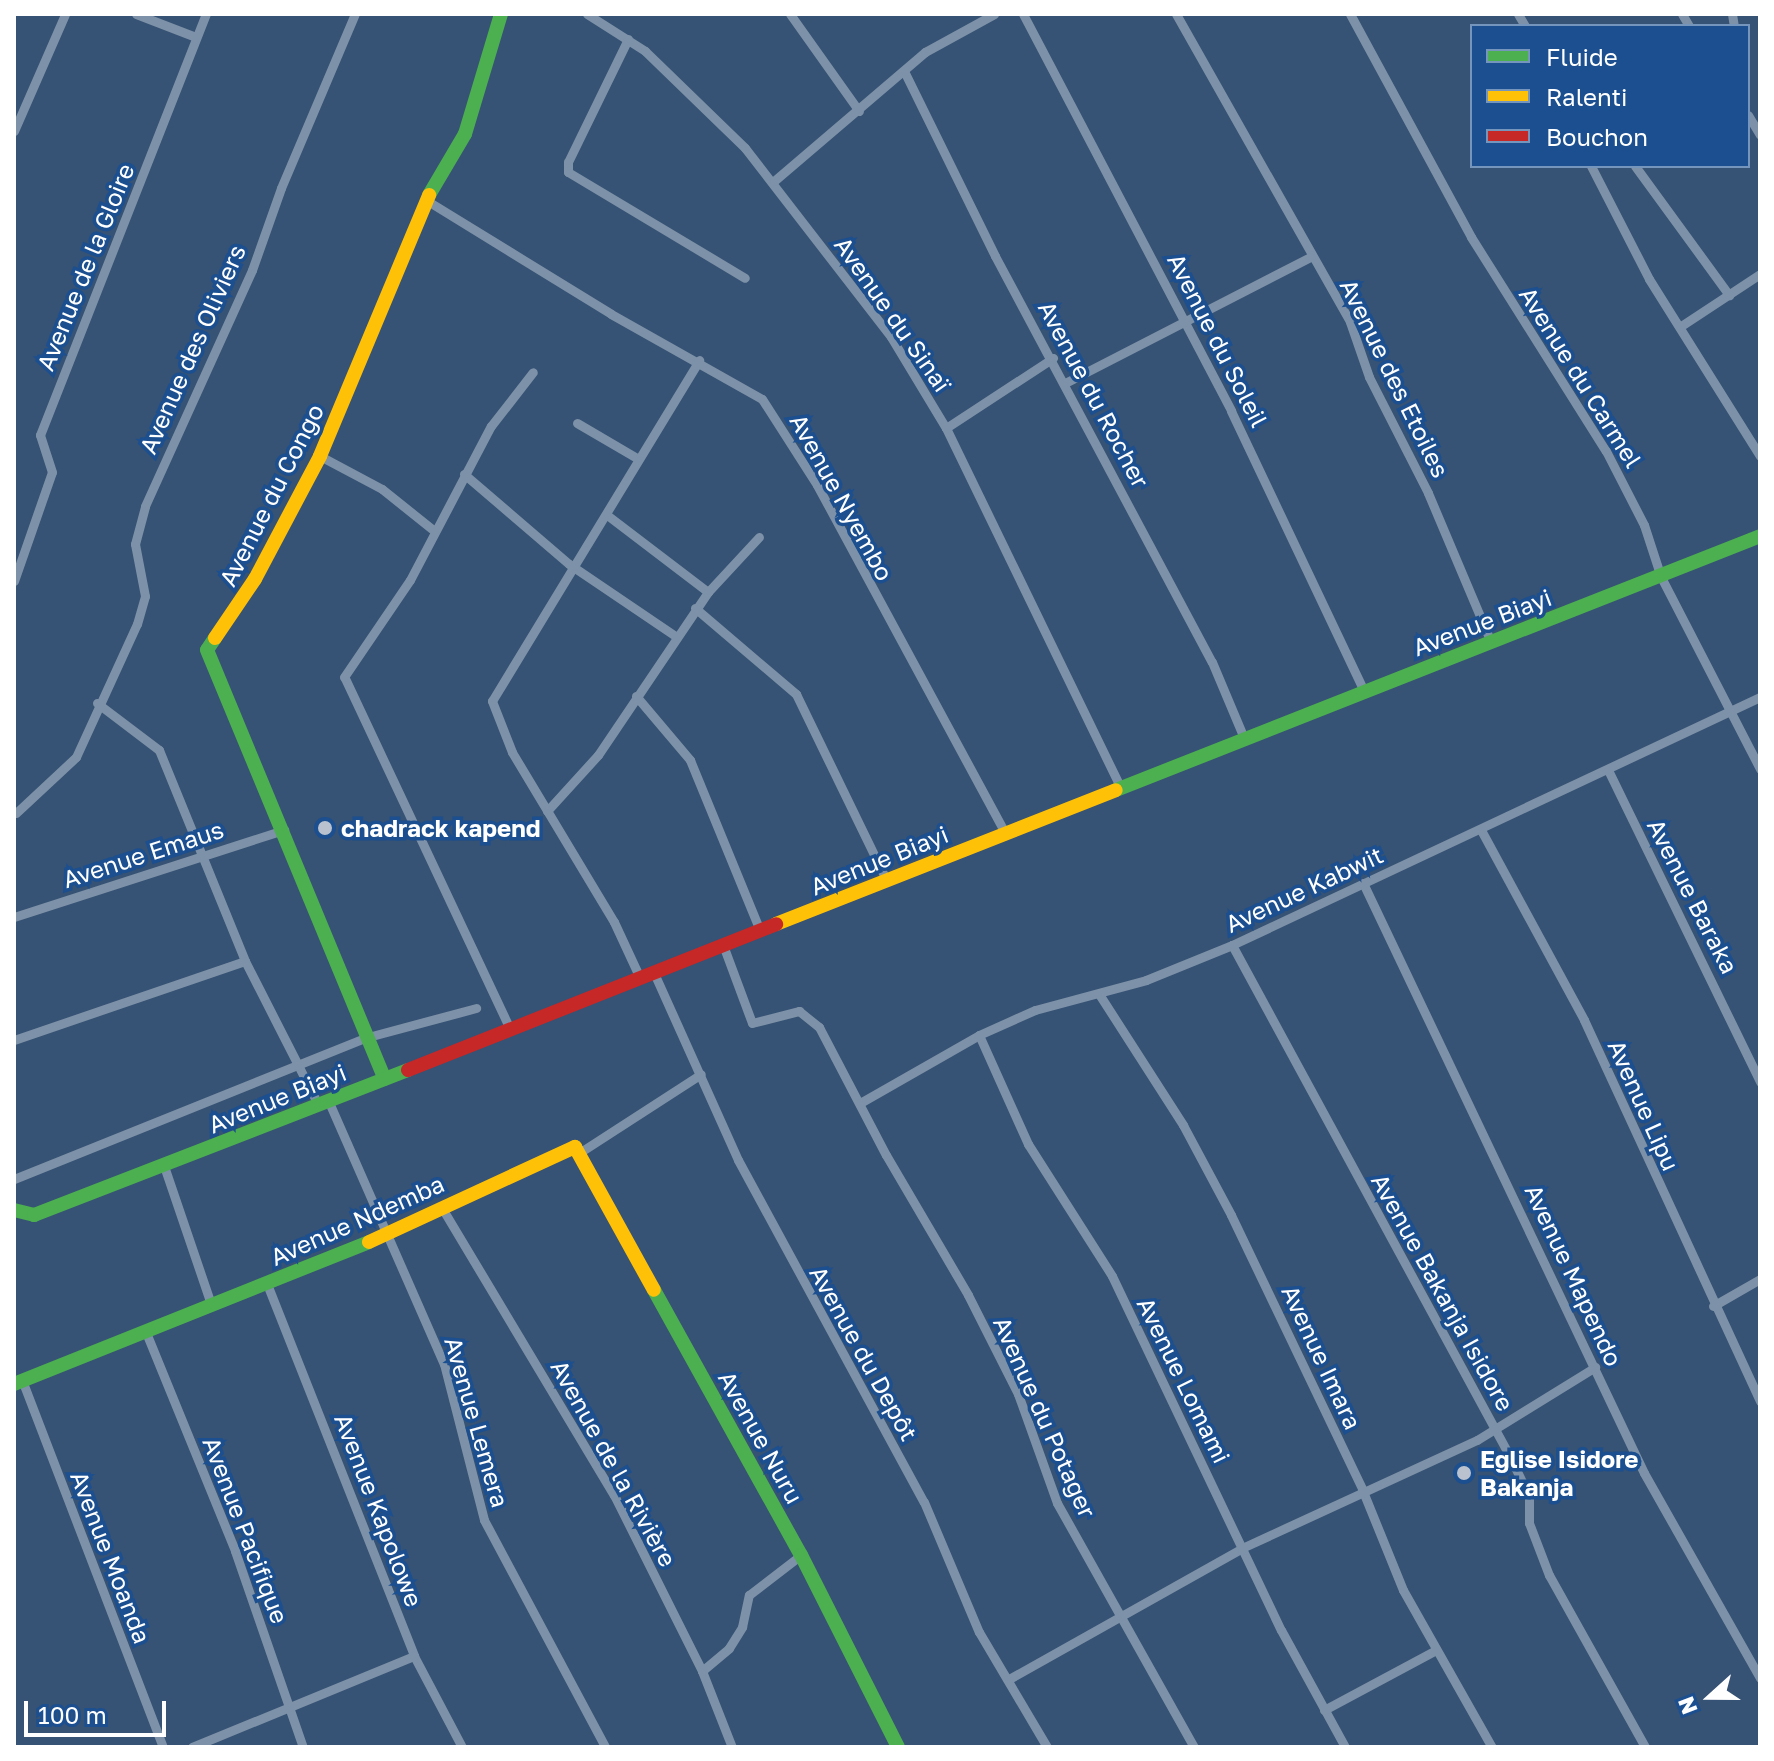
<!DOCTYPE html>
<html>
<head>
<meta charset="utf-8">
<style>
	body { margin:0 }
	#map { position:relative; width:1774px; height:1761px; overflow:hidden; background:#365274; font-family:"Golos Text",sans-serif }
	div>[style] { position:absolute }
	.street>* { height:9px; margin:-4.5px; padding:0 4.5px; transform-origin:4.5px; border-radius:4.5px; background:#7d92a8 }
	.fast>* { height:14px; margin:-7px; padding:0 7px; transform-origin:7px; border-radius:7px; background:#4caf50 }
	.slow>* { height:14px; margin:-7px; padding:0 7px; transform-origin:7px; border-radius:7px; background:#ffc107 }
	.jam>* { height:14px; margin:-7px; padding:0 7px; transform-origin:7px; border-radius:7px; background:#c62828 }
	.dots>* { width:22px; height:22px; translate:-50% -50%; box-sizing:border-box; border:4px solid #1b4f8f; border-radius:50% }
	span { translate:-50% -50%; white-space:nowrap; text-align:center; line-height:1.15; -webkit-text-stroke:7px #1b4f8f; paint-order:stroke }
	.street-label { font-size:24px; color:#fff }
	.poi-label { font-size:24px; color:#fff; font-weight:700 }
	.left { translate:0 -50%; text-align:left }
	.frame { position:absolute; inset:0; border:16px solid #fff; pointer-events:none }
	.legend { position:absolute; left:1470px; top:24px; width:280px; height:144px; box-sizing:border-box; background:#1b4f8f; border:2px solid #7695bc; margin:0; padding:10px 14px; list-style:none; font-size:24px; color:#fff }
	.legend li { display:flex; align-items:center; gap:16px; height:40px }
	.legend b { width:40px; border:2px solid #7695bc }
	.north { position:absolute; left:1670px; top:1657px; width:80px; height:80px; -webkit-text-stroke:6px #1b4f8f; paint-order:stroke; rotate:249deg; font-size:22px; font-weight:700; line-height:32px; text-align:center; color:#fff }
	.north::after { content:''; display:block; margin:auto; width:28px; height:36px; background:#fff; clip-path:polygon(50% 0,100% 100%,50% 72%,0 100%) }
	.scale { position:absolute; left:24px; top:1701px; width:142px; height:36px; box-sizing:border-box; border:4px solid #fff; border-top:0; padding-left:10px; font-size:24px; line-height:28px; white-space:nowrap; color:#fff; -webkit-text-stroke:6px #1b4f8f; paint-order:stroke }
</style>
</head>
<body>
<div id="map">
	<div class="street">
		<div style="left:136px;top:14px;width:64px;rotate:21deg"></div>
		<div style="left:587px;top:14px;width:69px;rotate:32.5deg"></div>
		<div style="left:645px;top:51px;width:139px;rotate:44.1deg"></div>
		<div style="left:745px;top:148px;width:239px;rotate:52.3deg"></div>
		<div style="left:891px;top:337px;width:106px;rotate:58.9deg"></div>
		<div style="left:946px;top:428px;width:400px;rotate:64.1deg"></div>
		<div style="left:790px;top:14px;width:119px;rotate:54.6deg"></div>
		<div style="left:1023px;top:14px;width:448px;rotate:62.3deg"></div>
		<div style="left:1231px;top:411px;width:310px;rotate:64.6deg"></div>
		<div style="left:1176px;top:14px;width:354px;rotate:60.5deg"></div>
		<div style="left:1350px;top:322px;width:58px;rotate:70.9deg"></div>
		<div style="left:1369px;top:377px;width:130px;rotate:63deg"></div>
		<div style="left:1428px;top:493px;width:162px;rotate:67.1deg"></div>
		<div style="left:1350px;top:14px;width:254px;rotate:61.5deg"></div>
		<div style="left:1471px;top:237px;width:253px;rotate:57.8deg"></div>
		<div style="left:1606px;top:451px;width:83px;rotate:62.8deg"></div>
		<div style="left:1644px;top:525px;width:55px;rotate:71.9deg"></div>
		<div style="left:1661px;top:577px;width:216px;rotate:62.7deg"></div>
		<div style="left:1518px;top:14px;width:14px;rotate:60deg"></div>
		<div style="left:1682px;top:14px;width:14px;rotate:60deg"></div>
		<div style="left:1732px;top:14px;width:12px;rotate:81deg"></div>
		<div style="left:628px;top:39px;width:137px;rotate:116deg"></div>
		<div style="left:568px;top:162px;width:10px;rotate:90deg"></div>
		<div style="left:568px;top:172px;width:206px;rotate:30.9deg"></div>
		<div style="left:904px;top:71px;width:206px;rotate:63.8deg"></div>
		<div style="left:995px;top:256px;width:460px;rotate:61.9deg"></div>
		<div style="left:1212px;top:662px;width:82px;rotate:67.2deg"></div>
		<div style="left:1748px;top:115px;width:23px;rotate:59deg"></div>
		<div style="left:14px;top:131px;width:128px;rotate:-66.4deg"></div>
		<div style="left:1591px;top:166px;width:127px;rotate:62.8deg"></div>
		<div style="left:1649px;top:279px;width:209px;rotate:57.9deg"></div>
		<div style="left:1635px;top:166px;width:160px;rotate:53.9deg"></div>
		<div style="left:774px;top:181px;width:199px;rotate:-40.5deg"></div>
		<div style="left:925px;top:52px;width:79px;rotate:-28.8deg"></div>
		<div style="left:426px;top:200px;width:217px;rotate:31.6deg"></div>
		<div style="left:611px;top:314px;width:173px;rotate:29.4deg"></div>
		<div style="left:762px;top:399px;width:102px;rotate:57.4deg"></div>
		<div style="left:817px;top:485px;width:396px;rotate:61.6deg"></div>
		<div style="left:1681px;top:326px;width:95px;rotate:-33.4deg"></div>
		<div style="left:1067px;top:382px;width:273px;rotate:-27.2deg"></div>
		<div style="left:577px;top:423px;width:69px;rotate:30.3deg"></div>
		<div style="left:946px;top:428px;width:128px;rotate:-33.2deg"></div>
		<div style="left:320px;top:456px;width:70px;rotate:28deg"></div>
		<div style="left:382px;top:489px;width:64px;rotate:38.7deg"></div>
		<div style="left:464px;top:474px;width:138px;rotate:40.6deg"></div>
		<div style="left:569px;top:564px;width:130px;rotate:34.1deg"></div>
		<div style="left:607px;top:515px;width:127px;rotate:37.3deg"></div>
		<div style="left:14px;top:581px;width:115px;rotate:-70.8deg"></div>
		<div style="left:52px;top:472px;width:39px;rotate:-108deg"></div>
		<div style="left:40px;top:435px;width:453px;rotate:-68.5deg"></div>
		<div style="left:695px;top:608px;width:133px;rotate:40.4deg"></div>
		<div style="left:796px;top:694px;width:208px;rotate:64.1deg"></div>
		<div style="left:636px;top:696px;width:84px;rotate:49.8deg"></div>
		<div style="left:690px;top:760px;width:185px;rotate:67.7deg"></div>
		<div style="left:97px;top:703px;width:78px;rotate:37.2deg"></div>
		<div style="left:159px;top:750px;width:228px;rotate:67.8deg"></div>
		<div style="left:245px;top:961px;width:161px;rotate:63deg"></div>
		<div style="left:1609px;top:772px;width:345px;rotate:64deg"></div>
		<div style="left:547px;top:811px;width:76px;rotate:-47.7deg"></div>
		<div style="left:598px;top:755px;width:197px;rotate:-56deg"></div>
		<div style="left:708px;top:592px;width:75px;rotate:-47.2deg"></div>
		<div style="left:16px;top:813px;width:82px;rotate:-43deg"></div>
		<div style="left:76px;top:757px;width:146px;rotate:-65.4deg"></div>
		<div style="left:137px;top:624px;width:29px;rotate:-74deg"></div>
		<div style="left:145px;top:596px;width:53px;rotate:-100.9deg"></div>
		<div style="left:135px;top:544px;width:39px;rotate:-75deg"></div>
		<div style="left:145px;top:506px;width:259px;rotate:-65.6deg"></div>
		<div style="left:252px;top:270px;width:87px;rotate:-70.5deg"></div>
		<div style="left:281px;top:188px;width:189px;rotate:-67deg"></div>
		<div style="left:1481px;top:830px;width:216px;rotate:61.5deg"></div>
		<div style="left:1584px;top:1020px;width:420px;rotate:65.2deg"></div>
		<div style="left:1363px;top:883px;width:653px;rotate:64.53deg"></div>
		<div style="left:1644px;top:1473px;width:236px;rotate:60.5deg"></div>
		<div style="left:14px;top:917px;width:284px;rotate:-17.9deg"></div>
		<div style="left:723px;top:945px;width:83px;rotate:69.6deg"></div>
		<div style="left:752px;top:1023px;width:49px;rotate:-14.3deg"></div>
		<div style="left:799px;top:1011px;width:26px;rotate:39deg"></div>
		<div style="left:819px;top:1027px;width:144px;rotate:62.4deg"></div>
		<div style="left:886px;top:1155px;width:162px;rotate:59.6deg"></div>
		<div style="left:968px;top:1295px;width:111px;rotate:63.2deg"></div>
		<div style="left:1018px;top:1394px;width:116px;rotate:70.3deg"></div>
		<div style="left:1057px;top:1503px;width:280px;rotate:60.7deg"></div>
		<div style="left:1232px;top:945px;width:580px;rotate:61.49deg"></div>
		<div style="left:1509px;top:1455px;width:46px;rotate:64deg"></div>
		<div style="left:1529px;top:1496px;width:27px;rotate:90deg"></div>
		<div style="left:1529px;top:1523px;width:56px;rotate:69deg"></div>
		<div style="left:1549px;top:1575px;width:197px;rotate:60.8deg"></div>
		<div style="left:654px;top:973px;width:205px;rotate:65.8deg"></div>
		<div style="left:738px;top:1160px;width:389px;rotate:61.5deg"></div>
		<div style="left:924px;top:1502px;width:141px;rotate:67.1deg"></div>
		<div style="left:979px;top:1632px;width:134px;rotate:59.4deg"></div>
		<div style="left:640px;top:978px;width:62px;rotate:-114.9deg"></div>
		<div style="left:614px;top:922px;width:198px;rotate:-121deg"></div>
		<div style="left:512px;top:752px;width:55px;rotate:-111.4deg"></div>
		<div style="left:492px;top:701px;width:399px;rotate:-58.7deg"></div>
		<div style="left:1099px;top:994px;width:156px;rotate:57.3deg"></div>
		<div style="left:1183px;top:1125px;width:102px;rotate:61.9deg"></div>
		<div style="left:1231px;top:1215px;width:304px;rotate:64.4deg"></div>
		<div style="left:1362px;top:1489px;width:109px;rotate:67.9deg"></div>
		<div style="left:1403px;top:1590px;width:180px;rotate:60.5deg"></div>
		<div style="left:510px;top:1029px;width:389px;rotate:-115.2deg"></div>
		<div style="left:344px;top:677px;width:117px;rotate:-55.8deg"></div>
		<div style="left:410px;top:580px;width:174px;rotate:-62.3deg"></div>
		<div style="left:491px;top:426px;width:68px;rotate:-52.1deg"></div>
		<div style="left:979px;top:1035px;width:120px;rotate:65.8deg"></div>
		<div style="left:1028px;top:1144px;width:156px;rotate:57.5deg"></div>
		<div style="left:1112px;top:1276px;width:392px;rotate:64.5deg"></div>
		<div style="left:1281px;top:1630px;width:133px;rotate:61.3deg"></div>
		<div style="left:14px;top:1040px;width:244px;rotate:-18.9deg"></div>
		<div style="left:328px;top:1100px;width:288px;rotate:66.3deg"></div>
		<div style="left:444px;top:1364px;width:161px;rotate:75.6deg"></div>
		<div style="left:484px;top:1520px;width:257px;rotate:61.9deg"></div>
		<div style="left:860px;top:1103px;width:137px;rotate:-29.7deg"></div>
		<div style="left:979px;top:1035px;width:61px;rotate:-24.1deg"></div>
		<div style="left:1035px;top:1010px;width:115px;rotate:-15.1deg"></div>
		<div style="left:1146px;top:980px;width:93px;rotate:-22.1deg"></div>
		<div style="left:1232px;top:945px;width:583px;rotate:-25.16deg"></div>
		<div style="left:579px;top:1153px;width:145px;rotate:-32.9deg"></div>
		<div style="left:164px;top:1166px;width:146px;rotate:71.2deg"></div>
		<div style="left:14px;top:1179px;width:381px;rotate:-21.9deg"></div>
		<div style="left:368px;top:1037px;width:112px;rotate:-15deg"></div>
		<div style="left:442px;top:1208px;width:335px;rotate:59.1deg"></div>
		<div style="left:614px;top:1495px;width:197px;rotate:63.4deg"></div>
		<div style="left:702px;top:1671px;width:82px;rotate:68.5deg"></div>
		<div style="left:267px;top:1284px;width:400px;rotate:68.4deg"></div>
		<div style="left:414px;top:1656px;width:103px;rotate:62.2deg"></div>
		<div style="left:1713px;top:1306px;width:54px;rotate:-29.9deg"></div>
		<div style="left:145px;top:1330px;width:239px;rotate:67.8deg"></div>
		<div style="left:235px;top:1551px;width:207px;rotate:70.9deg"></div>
		<div style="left:22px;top:1380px;width:393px;rotate:69deg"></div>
		<div style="left:702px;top:1671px;width:35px;rotate:-40deg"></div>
		<div style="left:729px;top:1648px;width:25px;rotate:-58deg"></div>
		<div style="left:742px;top:1627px;width:33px;rotate:-78deg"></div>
		<div style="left:749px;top:1595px;width:66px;rotate:-37.6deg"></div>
		<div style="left:1009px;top:1679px;width:267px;rotate:-29.3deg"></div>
		<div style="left:1242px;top:1548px;width:259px;rotate:-24.7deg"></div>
		<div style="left:1477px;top:1440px;width:139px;rotate:-31.7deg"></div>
		<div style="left:1324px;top:1710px;width:125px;rotate:-28.2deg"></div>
		<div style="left:192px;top:1747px;width:240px;rotate:-22.3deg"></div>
	</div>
	<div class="fast">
		<div style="left:429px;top:195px;width:71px;rotate:-59.5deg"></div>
		<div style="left:465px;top:134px;width:125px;rotate:-73.3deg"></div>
		<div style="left:215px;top:638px;width:14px;rotate:124deg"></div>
		<div style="left:207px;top:650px;width:464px;rotate:67.5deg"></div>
		<div style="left:1116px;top:790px;width:692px;rotate:-21.52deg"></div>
		<div style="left:14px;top:1210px;width:21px;rotate:14deg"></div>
		<div style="left:34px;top:1215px;width:401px;rotate:-21.2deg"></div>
		<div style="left:654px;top:1290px;width:303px;rotate:61deg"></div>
		<div style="left:801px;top:1555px;width:215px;rotate:63.2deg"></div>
		<div style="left:14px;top:1384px;width:382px;rotate:-21.8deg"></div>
	</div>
	<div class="slow">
		<div style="left:215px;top:638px;width:71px;rotate:-55.9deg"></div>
		<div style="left:255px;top:579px;width:139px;rotate:-62.1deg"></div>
		<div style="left:320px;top:456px;width:283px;rotate:-67.3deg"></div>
		<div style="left:776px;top:924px;width:365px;rotate:-21.5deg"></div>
		<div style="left:369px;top:1242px;width:227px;rotate:-24.8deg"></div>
		<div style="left:575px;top:1147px;width:163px;rotate:61.1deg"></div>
	</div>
	<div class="jam">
		<div style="left:408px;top:1070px;width:396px;rotate:-21.6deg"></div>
	</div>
	<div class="dots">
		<div style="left:325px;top:828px;background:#b9c2ce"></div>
		<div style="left:1464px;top:1473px;background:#b9c2ce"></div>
	</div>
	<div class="street-label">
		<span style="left:85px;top:267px;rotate:-68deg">Avenue de la Gloire</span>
		<span style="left:893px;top:314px;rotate:55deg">Avenue du Sinaï</span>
		<span style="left:1218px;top:340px;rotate:63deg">Avenue du Soleil</span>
		<span style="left:192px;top:349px;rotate:-66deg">Avenue des Oliviers</span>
		<span style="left:1581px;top:377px;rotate:58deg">Avenue du Carmel</span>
		<span style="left:1395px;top:378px;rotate:64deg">Avenue des Etoiles</span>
		<span style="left:1094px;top:394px;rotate:62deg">Avenue du Rocher</span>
		<span style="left:271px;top:495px;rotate:-63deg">Avenue du Congo</span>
		<span style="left:842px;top:497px;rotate:61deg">Avenue Nyembo</span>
		<span style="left:1482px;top:622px;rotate:-21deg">Avenue Biayi</span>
		<span style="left:143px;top:854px;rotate:-18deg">Avenue Emaus</span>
		<span style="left:879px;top:860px;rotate:-22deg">Avenue Biayi</span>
		<span style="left:1304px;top:889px;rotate:-25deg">Avenue Kabwit</span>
		<span style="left:1693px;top:896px;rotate:63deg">Avenue Baraka</span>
		<span style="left:277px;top:1098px;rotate:-22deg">Avenue Biayi</span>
		<span style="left:1644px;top:1105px;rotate:66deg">Avenue Lipu</span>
		<span style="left:357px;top:1220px;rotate:-24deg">Avenue Ndemba</span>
		<span style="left:1574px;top:1275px;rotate:65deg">Avenue Mapendo</span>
		<span style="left:1443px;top:1292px;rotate:61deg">Avenue Bakanja Isidore</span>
		<span style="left:864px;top:1353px;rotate:61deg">Avenue du Depôt</span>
		<span style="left:1322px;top:1357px;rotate:65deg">Avenue Imara</span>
		<span style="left:1184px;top:1380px;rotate:64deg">Avenue Lomami</span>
		<span style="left:1045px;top:1417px;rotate:66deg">Avenue du Potager</span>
		<span style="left:477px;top:1422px;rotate:74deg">Avenue Lemera</span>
		<span style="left:761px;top:1437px;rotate:61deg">Avenue Nuru</span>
		<span style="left:614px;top:1463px;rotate:61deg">Avenue de la Rivière</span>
		<span style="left:379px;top:1510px;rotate:69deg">Avenue Kapolowe</span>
		<span style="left:246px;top:1530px;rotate:69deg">Avenue Pacifique</span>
		<span style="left:111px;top:1557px;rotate:69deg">Avenue Moanda</span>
	</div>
	<div class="poi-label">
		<span class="left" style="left:341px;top:828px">chadrack kapend</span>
		<span class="left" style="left:1480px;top:1473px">Eglise Isidore<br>Bakanja</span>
	</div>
	<div class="frame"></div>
	<ul class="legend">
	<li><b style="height:10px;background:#4caf50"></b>Fluide</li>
	<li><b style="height:10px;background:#ffc107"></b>Ralenti</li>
	<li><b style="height:10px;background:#c62828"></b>Bouchon</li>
	</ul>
	<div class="north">N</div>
	<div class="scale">100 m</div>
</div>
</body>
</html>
